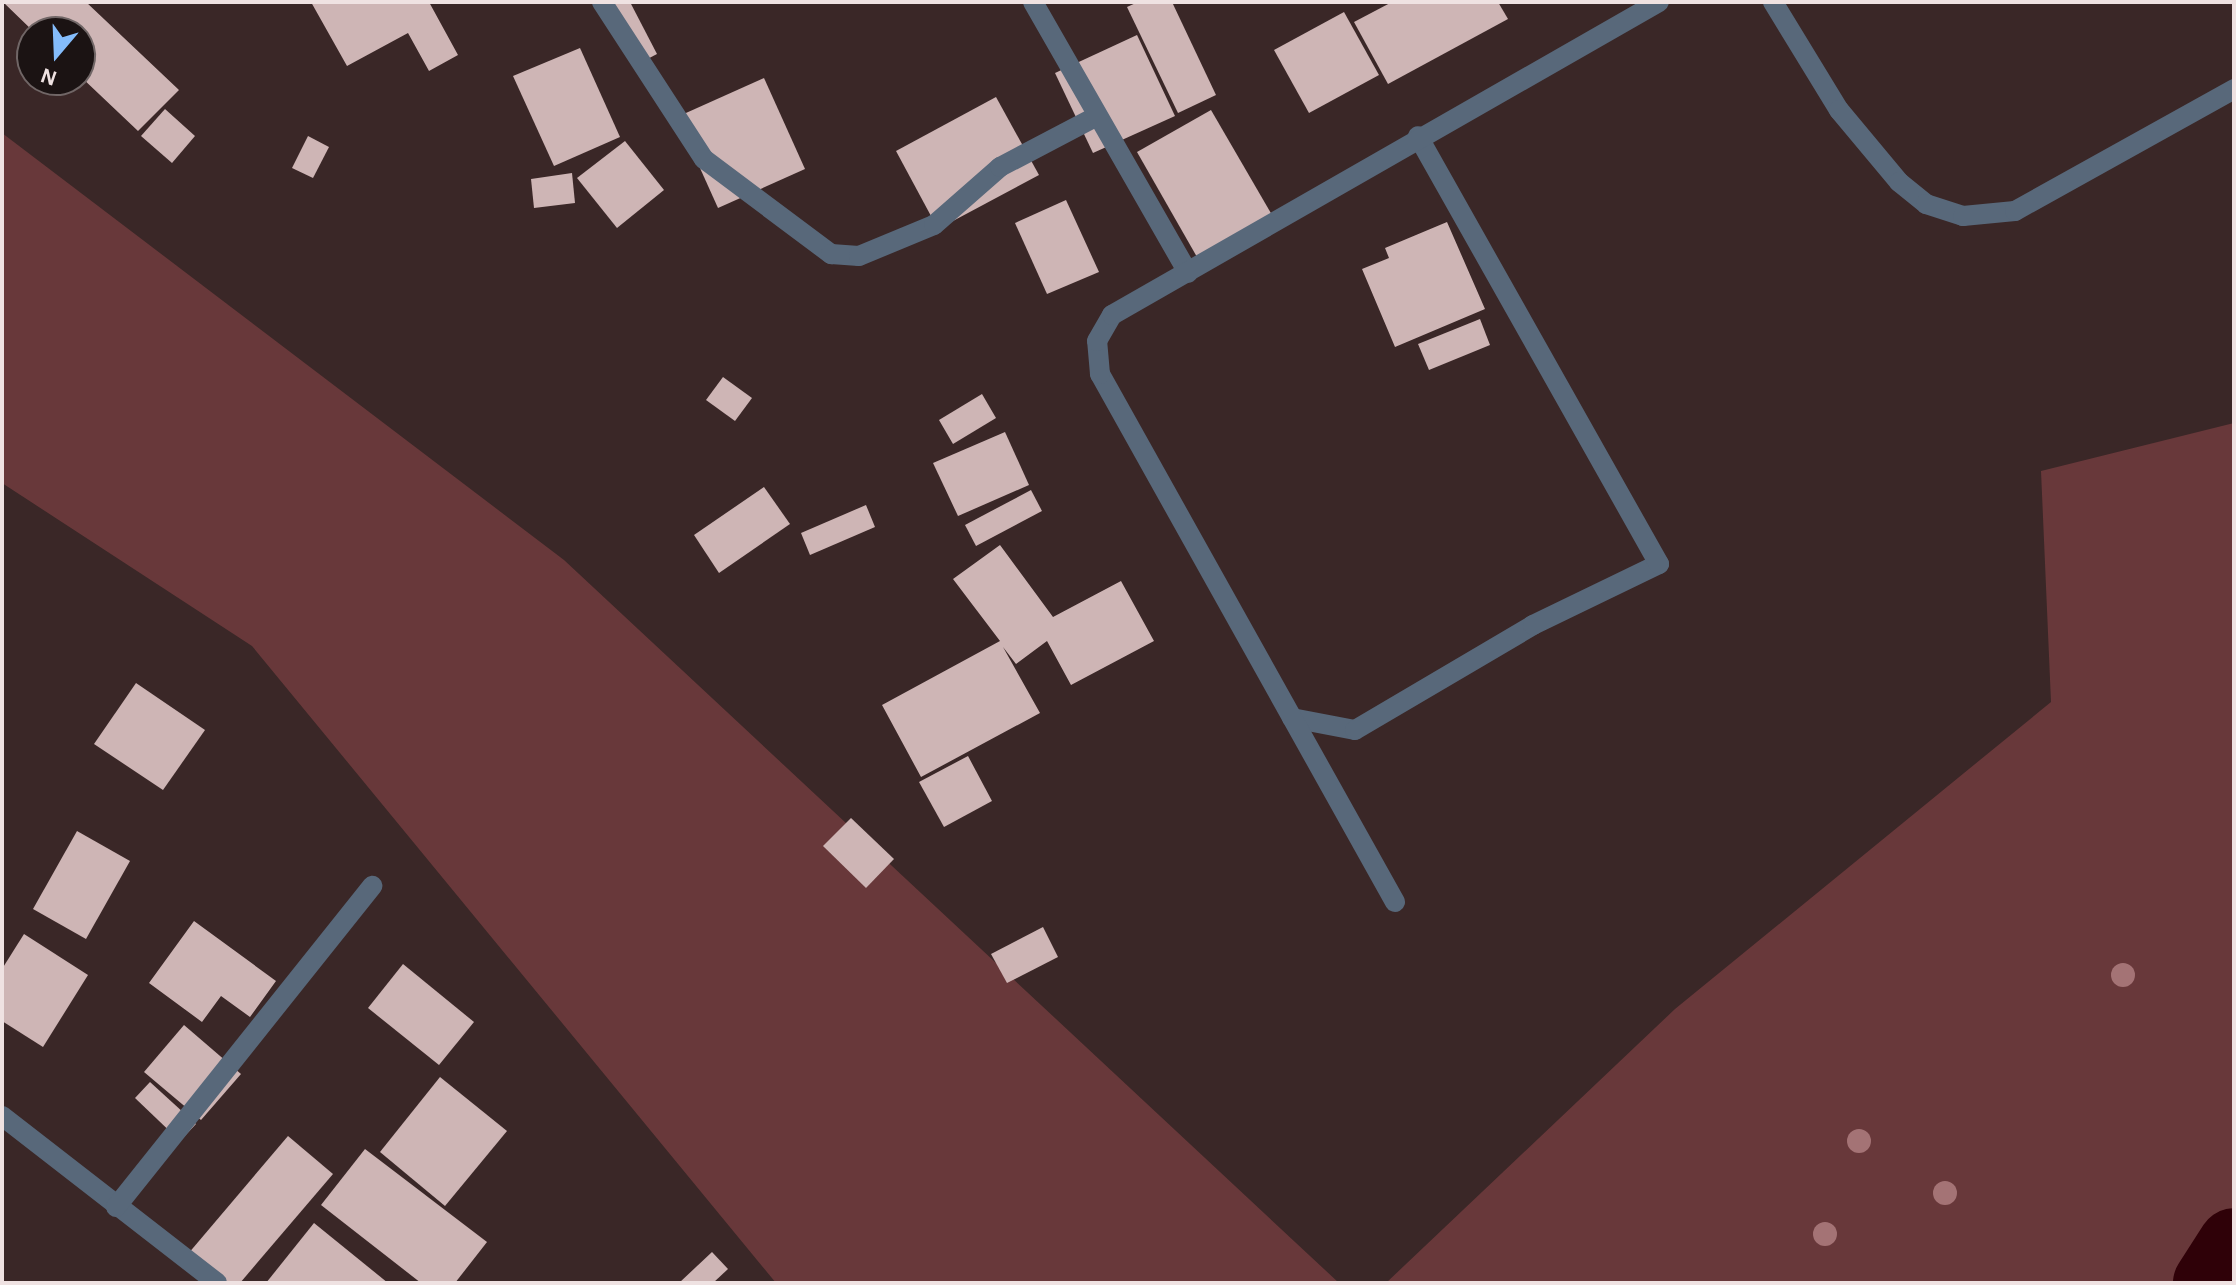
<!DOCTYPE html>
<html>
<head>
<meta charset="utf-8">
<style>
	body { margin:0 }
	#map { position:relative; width:2236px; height:1285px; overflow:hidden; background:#3a2727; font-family:"Alegreya Sans",sans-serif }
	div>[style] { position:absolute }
	.green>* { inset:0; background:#68383a }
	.forest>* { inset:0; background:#7d4648 }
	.river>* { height:72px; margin:-36px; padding:0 36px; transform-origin:36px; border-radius:36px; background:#2f0108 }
	.building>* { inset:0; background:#ceb5b5 }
	.minor>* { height:20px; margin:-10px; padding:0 10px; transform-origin:10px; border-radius:10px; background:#58687a }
	.trees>* { width:24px; height:24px; margin:-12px; border-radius:50%; background:#a47375 }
	span { translate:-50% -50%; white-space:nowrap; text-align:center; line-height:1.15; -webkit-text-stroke:8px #1b1313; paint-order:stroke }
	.frame { position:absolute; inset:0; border:4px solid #efe2e2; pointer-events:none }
	.north { position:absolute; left:16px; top:16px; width:80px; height:80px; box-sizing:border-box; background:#1b1313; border:2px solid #706666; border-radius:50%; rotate:199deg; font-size:22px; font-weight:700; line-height:32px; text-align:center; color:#efe2e2 }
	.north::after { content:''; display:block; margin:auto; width:28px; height:36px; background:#84bcfb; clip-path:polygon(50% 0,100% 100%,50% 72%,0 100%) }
</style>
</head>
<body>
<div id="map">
	<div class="green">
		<div style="clip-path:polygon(2px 133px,564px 560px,1339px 1283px,776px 1283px,252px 646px,2px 483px)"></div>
		<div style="clip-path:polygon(2234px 423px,2234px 1244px,2209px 1283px,1386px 1283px,1675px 1009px,2051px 702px,2041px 471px)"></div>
	</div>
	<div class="forest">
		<div style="clip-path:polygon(2234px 1244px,2234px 1283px,2209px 1283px)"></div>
	</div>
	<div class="river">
		<div style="left:2209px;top:1283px;width:46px;rotate:-57.3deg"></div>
	</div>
	<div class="building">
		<div style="clip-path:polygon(3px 2px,86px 2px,179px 90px,138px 131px,80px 76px,80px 32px,34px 32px)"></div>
		<div style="clip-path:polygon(311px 2px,429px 2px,458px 55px,429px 71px,408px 33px,347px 66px)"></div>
		<div style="clip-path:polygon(606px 2px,630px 2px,657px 54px,638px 64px)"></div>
		<div style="clip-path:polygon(1138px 2px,1172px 2px,1216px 95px,1178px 113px,1127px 7px)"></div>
		<div style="clip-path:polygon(1392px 2px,1498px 2px,1508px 19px,1388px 84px,1354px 22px)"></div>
		<div style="clip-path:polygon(1344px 12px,1379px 75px,1309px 113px,1274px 50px)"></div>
		<div style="clip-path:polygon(1137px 35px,1175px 116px,1093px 153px,1055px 73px)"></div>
		<div style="clip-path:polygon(580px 48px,620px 137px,554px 166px,513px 76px)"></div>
		<div style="clip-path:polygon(764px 78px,805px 169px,718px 208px,677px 117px)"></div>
		<div style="clip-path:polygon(996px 97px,1039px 175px,938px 229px,896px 151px)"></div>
		<div style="clip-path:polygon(165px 109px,195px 136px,172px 163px,141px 136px)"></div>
		<div style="clip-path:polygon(1211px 110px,1272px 215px,1197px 257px,1137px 152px)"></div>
		<div style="clip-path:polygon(308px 136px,329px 147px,313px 178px,292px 168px)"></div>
		<div style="clip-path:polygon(625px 141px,664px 190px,617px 228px,577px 178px)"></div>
		<div style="clip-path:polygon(572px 173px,575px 203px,534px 208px,531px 179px)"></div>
		<div style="clip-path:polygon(1066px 200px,1099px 272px,1047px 294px,1015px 223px)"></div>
		<div style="clip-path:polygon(1447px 222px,1485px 309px,1395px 347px,1362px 269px,1389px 258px,1385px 248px)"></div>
		<div style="clip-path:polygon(1480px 319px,1490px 345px,1429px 370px,1418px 344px)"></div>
		<div style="clip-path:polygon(723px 377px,752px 398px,735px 421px,706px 400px)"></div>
		<div style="clip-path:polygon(982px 394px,996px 418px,953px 444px,939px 420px)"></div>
		<div style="clip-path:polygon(1005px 432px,1029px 485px,958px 516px,933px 463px)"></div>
		<div style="clip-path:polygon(764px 487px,790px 524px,719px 573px,694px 535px)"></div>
		<div style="clip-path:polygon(1031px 490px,1042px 511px,976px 546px,965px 525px)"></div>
		<div style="clip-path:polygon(866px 505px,875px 527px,810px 555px,801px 533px)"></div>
		<div style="clip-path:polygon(1000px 545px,1053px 617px,1121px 581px,1154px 641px,1071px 685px,1047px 641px,1016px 664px,1003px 647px,1040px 713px,921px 777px,882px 705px,1000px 641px,953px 579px)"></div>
		<div style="clip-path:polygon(136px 683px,205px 730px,163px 790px,94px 744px)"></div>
		<div style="clip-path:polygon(968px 756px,992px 801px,944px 827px,919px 782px)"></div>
		<div style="clip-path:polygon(851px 818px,894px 859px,866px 888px,823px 846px)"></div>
		<div style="clip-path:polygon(77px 831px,130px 861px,86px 939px,33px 909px)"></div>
		<div style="clip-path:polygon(194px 921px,276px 981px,250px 1017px,221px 996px,202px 1022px,149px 983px)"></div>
		<div style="clip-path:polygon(1043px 927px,1058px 957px,1007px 983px,991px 954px)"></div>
		<div style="clip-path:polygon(24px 934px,88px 975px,43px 1047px,2px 1021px,2px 969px)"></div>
		<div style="clip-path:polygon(403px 964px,474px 1022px,439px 1065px,368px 1008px)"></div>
		<div style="clip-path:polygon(184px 1025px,241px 1074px,201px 1120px,144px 1072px)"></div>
		<div style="clip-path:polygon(440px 1077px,507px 1131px,445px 1206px,380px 1152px)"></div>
		<div style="clip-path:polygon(150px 1082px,196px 1124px,180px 1141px,135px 1098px)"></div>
		<div style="clip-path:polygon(288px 1136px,333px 1174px,240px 1283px,207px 1283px,182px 1261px)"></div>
		<div style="clip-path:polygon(365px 1149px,487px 1242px,455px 1283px,421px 1283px,321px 1205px)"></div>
		<div style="clip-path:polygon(314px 1223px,388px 1283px,266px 1283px)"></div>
		<div style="clip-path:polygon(712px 1252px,728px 1269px,713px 1283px,679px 1283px)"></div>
	</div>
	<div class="minor">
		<div style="left:602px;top:2px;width:187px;rotate:57deg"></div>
		<div style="left:704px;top:159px;width:159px;rotate:36.8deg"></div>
		<div style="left:831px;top:254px;width:28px;rotate:4deg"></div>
		<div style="left:859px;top:256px;width:81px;rotate:-22.5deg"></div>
		<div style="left:934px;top:225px;width:88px;rotate:-41.3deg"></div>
		<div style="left:1000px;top:167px;width:110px;rotate:-27.7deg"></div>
		<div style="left:1033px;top:2px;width:312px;rotate:60.2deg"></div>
		<div style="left:1773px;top:2px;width:127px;rotate:58.6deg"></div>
		<div style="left:1839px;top:110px;width:94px;rotate:50.2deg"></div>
		<div style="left:1899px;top:182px;width:35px;rotate:39deg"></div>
		<div style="left:1926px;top:204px;width:39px;rotate:18deg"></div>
		<div style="left:1963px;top:216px;width:52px;rotate:-5.5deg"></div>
		<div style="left:2015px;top:211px;width:251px;rotate:-29.1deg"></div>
		<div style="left:1292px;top:718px;width:64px;rotate:10.8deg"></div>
		<div style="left:1355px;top:730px;width:207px;rotate:-30.5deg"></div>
		<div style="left:1533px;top:625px;width:140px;rotate:-25.8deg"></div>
		<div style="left:1659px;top:564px;width:491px;rotate:-119.4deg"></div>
		<div style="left:1395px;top:902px;width:605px;rotate:-119.19deg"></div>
		<div style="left:1100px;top:374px;width:33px;rotate:-95deg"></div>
		<div style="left:1097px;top:341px;width:30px;rotate:-60deg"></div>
		<div style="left:1112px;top:315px;width:630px;rotate:-29.78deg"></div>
		<div style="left:2px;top:1116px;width:272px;rotate:37.8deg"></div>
		<div style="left:116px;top:1207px;width:411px;rotate:-51.4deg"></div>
	</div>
	<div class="trees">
		<div style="left:2123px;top:975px"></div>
		<div style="left:1859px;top:1141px"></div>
		<div style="left:1945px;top:1193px"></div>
		<div style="left:1825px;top:1234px"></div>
	</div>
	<div class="frame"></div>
	<div class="north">N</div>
</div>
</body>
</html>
